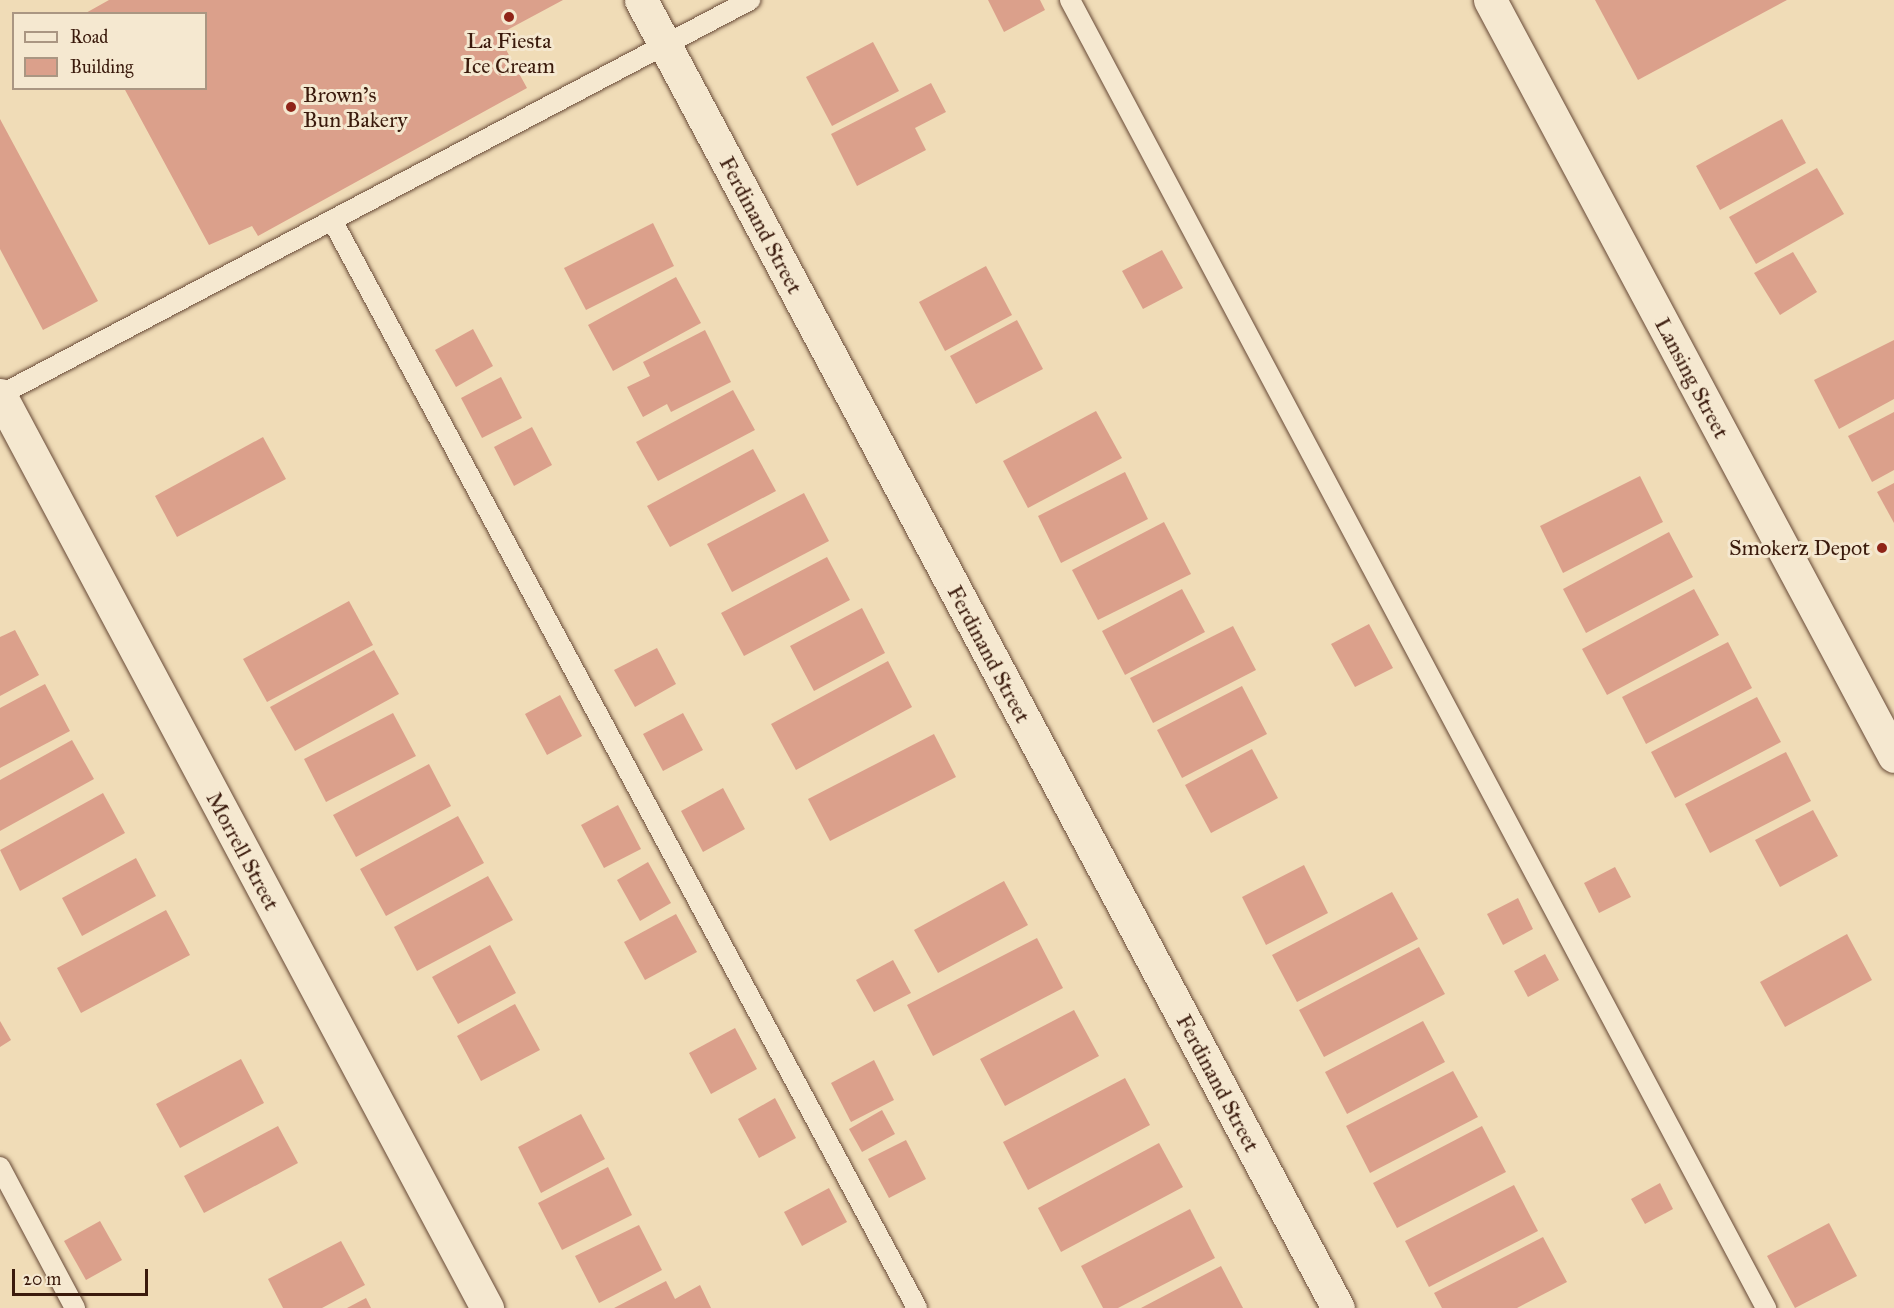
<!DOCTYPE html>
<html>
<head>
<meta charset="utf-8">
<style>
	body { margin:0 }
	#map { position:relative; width:1894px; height:1308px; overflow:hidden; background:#f0dcb7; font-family:"IM FELL Great Primer",serif }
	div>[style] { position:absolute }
	.building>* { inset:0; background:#dba08b }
	.roads { filter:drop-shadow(0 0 2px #684a37) drop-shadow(0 0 2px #684a37) }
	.lane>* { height:20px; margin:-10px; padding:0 10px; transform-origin:10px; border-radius:10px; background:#f5e8d0 }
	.street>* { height:33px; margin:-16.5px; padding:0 16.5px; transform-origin:16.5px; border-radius:16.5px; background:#f5e8d0 }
	.dots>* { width:16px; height:16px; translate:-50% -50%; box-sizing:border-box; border:3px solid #f5e8d0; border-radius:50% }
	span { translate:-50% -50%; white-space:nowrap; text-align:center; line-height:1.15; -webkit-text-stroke:6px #f5e8d0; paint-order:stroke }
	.poi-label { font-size:22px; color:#3a1a0c }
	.left { translate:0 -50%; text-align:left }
	.right { translate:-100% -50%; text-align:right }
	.street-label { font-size:22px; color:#3a1a0c }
	.legend { position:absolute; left:12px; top:12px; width:195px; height:78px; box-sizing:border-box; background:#f5e8d0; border:2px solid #aa9682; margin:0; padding:8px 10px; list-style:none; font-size:18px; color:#3a1a0c }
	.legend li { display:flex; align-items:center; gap:12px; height:30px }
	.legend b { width:30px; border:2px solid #aa9682 }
	.scale { position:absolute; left:12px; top:1269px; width:136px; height:27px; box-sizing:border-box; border:3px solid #3a1a0c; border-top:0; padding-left:8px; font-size:18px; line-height:21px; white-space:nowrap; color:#3a1a0c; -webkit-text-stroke:4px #f5e8d0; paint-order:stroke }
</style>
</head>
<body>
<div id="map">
	<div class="building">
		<div style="clip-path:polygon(109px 0,563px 0,498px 35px,527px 88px,258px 236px,252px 226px,209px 245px,124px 88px,206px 88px,206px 14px,84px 14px)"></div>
		<div style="clip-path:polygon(988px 0,1040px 0,1045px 10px,1004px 32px)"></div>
		<div style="clip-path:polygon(1595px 0,1787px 0,1638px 80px)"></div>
		<div style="clip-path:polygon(873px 42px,899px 91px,832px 126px,806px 77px)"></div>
		<div style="clip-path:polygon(931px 83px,946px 112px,915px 128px,926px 150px,857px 186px,831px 134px)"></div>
		<div style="clip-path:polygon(0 119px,98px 301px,43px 330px,0 249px)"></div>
		<div style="clip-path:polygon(1782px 119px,1806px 163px,1720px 210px,1696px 166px)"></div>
		<div style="clip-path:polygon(1817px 168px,1844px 214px,1756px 264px,1729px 217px)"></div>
		<div style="clip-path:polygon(653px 223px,674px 266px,586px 310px,564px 268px)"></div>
		<div style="clip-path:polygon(1162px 250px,1183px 288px,1143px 309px,1122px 271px)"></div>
		<div style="clip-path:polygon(1793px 252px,1817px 292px,1780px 315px,1754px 273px)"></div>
		<div style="clip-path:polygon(986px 266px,1012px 315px,945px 351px,919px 302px)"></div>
		<div style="clip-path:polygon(676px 277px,701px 323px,613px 371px,588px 325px)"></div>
		<div style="clip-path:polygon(1017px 320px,1043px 369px,976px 404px,950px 356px)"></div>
		<div style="clip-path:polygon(473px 329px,493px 366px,456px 387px,435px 350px)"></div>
		<div style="clip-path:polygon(705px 330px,731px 382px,671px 412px,667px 404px,643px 417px,627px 387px,650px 376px,643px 362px)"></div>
		<div style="clip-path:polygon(1894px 340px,1894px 399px,1839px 429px,1814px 380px)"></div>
		<div style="clip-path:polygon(501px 377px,522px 418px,482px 438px,461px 398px)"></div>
		<div style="clip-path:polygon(733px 390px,755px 430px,658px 481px,636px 442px)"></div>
		<div style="clip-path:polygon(1096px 411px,1122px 458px,1028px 508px,1003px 461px)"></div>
		<div style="clip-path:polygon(1894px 412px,1894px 470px,1872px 482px,1848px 436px)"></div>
		<div style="clip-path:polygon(532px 427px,552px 465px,514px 486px,494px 447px)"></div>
		<div style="clip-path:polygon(263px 437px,286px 479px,177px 537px,155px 496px)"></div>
		<div style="clip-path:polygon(753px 449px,776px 491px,670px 547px,647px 506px)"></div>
		<div style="clip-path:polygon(1125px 472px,1148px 519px,1061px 563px,1038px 516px)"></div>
		<div style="clip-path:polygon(1640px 476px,1663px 522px,1563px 573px,1540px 526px)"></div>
		<div style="clip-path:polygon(1894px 483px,1894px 523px,1877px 492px)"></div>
		<div style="clip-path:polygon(804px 493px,829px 541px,732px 592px,707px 544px)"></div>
		<div style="clip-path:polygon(1164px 522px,1191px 574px,1098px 620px,1072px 570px)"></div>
		<div style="clip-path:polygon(1669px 532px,1693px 577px,1586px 633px,1563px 589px)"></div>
		<div style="clip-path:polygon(827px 557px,850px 600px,744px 656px,721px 613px)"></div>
		<div style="clip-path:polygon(1182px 589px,1205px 632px,1125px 675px,1102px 631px)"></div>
		<div style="clip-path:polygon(1694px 589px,1719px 635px,1607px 695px,1582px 649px)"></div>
		<div style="clip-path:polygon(349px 601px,373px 645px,267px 702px,243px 659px)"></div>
		<div style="clip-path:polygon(862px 608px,885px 653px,814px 691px,790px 646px)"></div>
		<div style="clip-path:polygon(1369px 624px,1393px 668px,1355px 687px,1331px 644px)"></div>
		<div style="clip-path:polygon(1233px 626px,1256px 670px,1153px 723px,1130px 678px)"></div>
		<div style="clip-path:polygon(15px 630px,39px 675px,0 696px,0 637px)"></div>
		<div style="clip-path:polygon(1728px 642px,1752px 688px,1646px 744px,1622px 697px)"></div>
		<div style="clip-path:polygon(657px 648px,676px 684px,635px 707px,614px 670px)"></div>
		<div style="clip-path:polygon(374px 650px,399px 694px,295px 751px,270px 707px)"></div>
		<div style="clip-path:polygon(888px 661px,912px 707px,796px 770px,771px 724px)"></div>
		<div style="clip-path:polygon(45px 684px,70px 731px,0 768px,0 708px)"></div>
		<div style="clip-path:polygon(1242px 686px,1267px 734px,1182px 778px,1157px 730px)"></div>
		<div style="clip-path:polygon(560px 695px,582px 736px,547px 755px,525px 714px)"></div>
		<div style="clip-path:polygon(1757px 697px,1781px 742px,1675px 798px,1651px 752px)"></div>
		<div style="clip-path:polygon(393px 713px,416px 756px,326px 802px,304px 759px)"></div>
		<div style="clip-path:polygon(683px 713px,703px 750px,663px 771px,643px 734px)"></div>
		<div style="clip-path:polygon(934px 734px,956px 777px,830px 841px,808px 799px)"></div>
		<div style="clip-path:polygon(72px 740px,94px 779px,0 831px,0 780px)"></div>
		<div style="clip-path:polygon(1252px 749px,1278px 798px,1211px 833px,1185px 785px)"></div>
		<div style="clip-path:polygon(1786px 752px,1811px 801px,1710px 853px,1685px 804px)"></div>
		<div style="clip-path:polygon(429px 764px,451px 806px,356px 857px,333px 815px)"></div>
		<div style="clip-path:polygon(723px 788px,745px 829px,703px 852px,681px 811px)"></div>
		<div style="clip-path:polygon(103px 793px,125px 833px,20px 891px,0 850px)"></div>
		<div style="clip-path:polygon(618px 805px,641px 849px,604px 868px,581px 825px)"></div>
		<div style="clip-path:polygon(1813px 810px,1838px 856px,1780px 887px,1755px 840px)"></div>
		<div style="clip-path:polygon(458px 816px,484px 863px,386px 916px,360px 869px)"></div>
		<div style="clip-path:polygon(136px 858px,156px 896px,82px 936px,62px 898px)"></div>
		<div style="clip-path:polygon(648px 862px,671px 903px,640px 921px,617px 880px)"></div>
		<div style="clip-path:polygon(1304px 865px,1328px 913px,1266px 945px,1242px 897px)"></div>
		<div style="clip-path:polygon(1615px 867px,1631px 897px,1599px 913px,1584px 883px)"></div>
		<div style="clip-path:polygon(488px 876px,513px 920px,417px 971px,394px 927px)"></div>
		<div style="clip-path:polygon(1004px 881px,1028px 925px,938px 973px,914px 930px)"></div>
		<div style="clip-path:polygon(1392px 892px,1418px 939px,1297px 1002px,1272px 955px)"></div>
		<div style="clip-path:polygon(1518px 898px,1533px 929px,1503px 945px,1487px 914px)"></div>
		<div style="clip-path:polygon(166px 910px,190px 955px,81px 1013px,57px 968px)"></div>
		<div style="clip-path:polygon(676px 914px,697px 952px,645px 980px,624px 942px)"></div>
		<div style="clip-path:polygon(1847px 934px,1872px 980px,1785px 1027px,1760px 982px)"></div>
		<div style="clip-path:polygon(1037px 938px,1063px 988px,933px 1056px,907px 1005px)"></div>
		<div style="clip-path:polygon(490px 945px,516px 993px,458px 1024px,432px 977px)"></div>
		<div style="clip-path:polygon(1419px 947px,1445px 994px,1324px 1057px,1299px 1010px)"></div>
		<div style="clip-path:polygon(1545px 954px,1559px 980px,1528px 997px,1514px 971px)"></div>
		<div style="clip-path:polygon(893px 960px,911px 993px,874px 1012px,856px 980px)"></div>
		<div style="clip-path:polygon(515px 1004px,540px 1050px,481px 1081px,457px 1036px)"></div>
		<div style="clip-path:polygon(1074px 1010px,1099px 1056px,1005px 1106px,980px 1059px)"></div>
		<div style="clip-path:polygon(0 1021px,11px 1040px,0 1047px)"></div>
		<div style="clip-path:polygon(1423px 1021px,1445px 1062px,1347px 1114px,1325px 1072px)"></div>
		<div style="clip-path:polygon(735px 1028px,757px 1069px,711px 1094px,689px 1053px)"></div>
		<div style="clip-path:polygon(241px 1059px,264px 1103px,180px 1148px,156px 1104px)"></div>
		<div style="clip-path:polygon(874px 1060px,894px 1100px,851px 1122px,831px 1083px)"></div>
		<div style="clip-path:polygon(1453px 1071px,1478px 1117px,1370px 1173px,1346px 1126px)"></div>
		<div style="clip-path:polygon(1125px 1078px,1150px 1125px,1028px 1190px,1003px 1142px)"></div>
		<div style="clip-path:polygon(775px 1098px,796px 1138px,759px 1158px,738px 1119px)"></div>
		<div style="clip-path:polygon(882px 1110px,895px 1134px,862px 1152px,849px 1129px)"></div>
		<div style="clip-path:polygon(581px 1114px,605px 1159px,541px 1193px,518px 1147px)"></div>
		<div style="clip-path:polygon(278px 1126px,298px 1163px,204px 1213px,184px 1176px)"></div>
		<div style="clip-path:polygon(1482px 1126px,1506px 1172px,1397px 1228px,1373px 1183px)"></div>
		<div style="clip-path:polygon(906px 1140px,926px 1179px,889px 1198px,868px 1159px)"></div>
		<div style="clip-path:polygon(1159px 1143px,1183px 1187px,1061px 1252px,1038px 1208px)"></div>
		<div style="clip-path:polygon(608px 1167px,632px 1215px,562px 1250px,538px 1203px)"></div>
		<div style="clip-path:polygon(1660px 1183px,1673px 1209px,1645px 1224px,1631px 1199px)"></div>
		<div style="clip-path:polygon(1514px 1185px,1538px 1231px,1429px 1287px,1405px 1241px)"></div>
		<div style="clip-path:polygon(829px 1188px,847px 1222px,802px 1246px,784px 1212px)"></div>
		<div style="clip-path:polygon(1190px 1209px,1215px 1258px,1118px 1308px,1103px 1308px,1081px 1266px)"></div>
		<div style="clip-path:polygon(100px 1221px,122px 1260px,86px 1280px,64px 1241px)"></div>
		<div style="clip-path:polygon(1829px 1223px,1857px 1276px,1795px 1308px,1767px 1256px)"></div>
		<div style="clip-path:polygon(639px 1225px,662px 1270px,599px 1303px,575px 1256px)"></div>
		<div style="clip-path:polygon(1543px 1237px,1567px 1282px,1517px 1308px,1442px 1308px,1434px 1293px)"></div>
		<div style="clip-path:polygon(341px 1241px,365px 1285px,322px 1308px,283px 1308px,268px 1279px)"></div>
		<div style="clip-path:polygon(1221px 1266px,1243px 1308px,1141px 1308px)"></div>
		<div style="clip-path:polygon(666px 1281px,675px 1299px,700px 1285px,711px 1308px,614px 1308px)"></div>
		<div style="clip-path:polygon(366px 1298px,371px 1308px,347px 1308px)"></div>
	</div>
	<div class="roads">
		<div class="lane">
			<div style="left:1070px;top:0;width:1482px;rotate:61.98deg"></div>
			<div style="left:332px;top:220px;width:1235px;rotate:61.73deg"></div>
			<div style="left:0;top:395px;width:848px;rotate:-27.77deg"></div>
			<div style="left:0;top:1167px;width:160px;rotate:62deg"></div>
		</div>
		<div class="street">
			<div style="left:641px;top:0;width:1482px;rotate:61.95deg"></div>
			<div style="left:1490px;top:0;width:857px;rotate:61.88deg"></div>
			<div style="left:0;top:395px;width:1035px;rotate:61.92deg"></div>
		</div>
	</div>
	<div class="dots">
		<div style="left:509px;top:17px;background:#8f2418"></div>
		<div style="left:291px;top:107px;background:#8f2418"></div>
		<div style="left:1882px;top:548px;background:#8f2418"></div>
	</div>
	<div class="poi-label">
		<span style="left:509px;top:53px">La Fiesta<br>Ice Cream</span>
		<span class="left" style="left:303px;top:107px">Brown's<br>Bun Bakery</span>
		<span class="right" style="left:1870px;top:548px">Smokerz Depot</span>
	</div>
	<div class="street-label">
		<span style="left:761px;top:225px;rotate:62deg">Ferdinand Street</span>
		<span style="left:1692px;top:378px;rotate:62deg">Lansing Street</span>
		<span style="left:989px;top:654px;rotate:62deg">Ferdinand Street</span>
		<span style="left:243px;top:851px;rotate:62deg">Morrell Street</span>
		<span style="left:1218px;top:1083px;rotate:62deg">Ferdinand Street</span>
	</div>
	<ul class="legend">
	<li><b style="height:8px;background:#f5e8d0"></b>Road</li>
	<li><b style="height:16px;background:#dba08b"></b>Building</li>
	</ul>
	<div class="scale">20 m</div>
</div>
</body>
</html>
